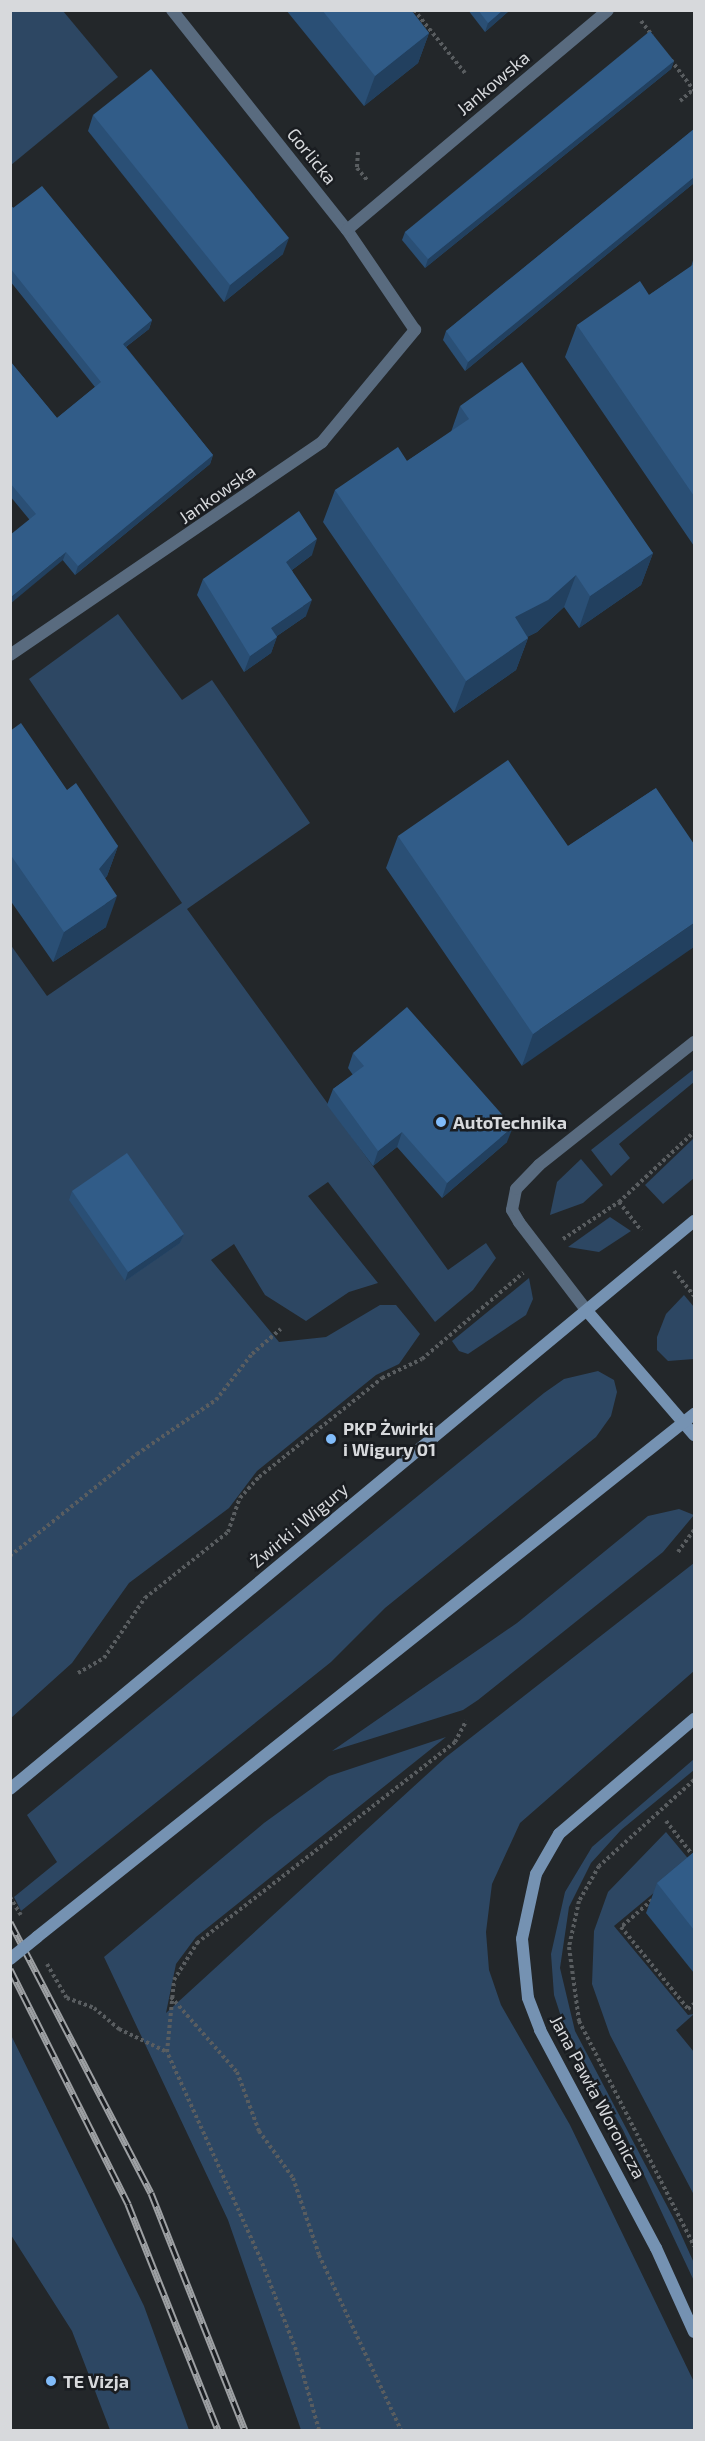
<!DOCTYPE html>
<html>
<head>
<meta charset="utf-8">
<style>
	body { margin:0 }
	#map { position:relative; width:705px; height:2441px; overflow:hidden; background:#23272a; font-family:"Exo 2",sans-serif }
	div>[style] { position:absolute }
	.green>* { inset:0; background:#2d4763 }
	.path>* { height:4px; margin-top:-2px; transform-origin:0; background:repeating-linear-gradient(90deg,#595d60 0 3px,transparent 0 6px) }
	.lane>* { height:12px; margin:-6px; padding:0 6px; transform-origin:6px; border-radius:6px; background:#596b7f }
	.street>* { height:12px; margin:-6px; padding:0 6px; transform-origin:6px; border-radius:6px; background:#596b7f }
	.secondary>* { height:12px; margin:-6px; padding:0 6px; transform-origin:6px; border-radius:6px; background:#7592b2 }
	.rail>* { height:7px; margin-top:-3.5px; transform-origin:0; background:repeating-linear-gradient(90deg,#1a1d21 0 14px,#9da0a3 0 28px); box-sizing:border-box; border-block:2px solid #9da0a3 }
	.secondary-bridge>* { height:12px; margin:-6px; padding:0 6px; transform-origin:6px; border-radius:6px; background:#7592b2 }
	.wall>* { inset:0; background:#2a4f75 }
	.shaded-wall>* { inset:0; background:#22405f }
	.building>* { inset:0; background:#315c88 }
	.dots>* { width:16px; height:16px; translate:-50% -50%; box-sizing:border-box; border:3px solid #1a1d21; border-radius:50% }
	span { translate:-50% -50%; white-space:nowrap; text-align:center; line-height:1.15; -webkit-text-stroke:5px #1a1d21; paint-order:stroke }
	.street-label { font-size:18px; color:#d7d9dc }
	.poi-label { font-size:18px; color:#d7d9dc; font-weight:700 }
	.left { translate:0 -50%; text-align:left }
	.frame { position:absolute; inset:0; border:12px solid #d7d9dc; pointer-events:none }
</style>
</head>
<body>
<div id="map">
	<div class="green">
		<div style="clip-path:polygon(11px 10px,63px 11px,118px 77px,11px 165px)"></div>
		<div style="clip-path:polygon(118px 614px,182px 700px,212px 680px,310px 823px,187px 909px,448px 1270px,486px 1243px,496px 1258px,473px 1290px,435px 1322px,328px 1182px,308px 1196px,378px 1283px,349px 1292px,306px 1321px,265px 1295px,234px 1244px,211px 1260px,279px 1342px,326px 1337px,380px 1305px,396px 1305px,420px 1334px,399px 1364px,376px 1375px,257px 1471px,229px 1508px,129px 1583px,72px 1663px,11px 1718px,10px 944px,47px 996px,182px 903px,29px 679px)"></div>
		<div style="clip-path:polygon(694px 1069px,694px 1082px,619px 1144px,630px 1158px,611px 1176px,591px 1150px)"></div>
		<div style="clip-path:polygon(694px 1138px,694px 1178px,663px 1204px,645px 1185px)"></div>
		<div style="clip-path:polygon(581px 1159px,603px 1185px,583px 1203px,550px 1215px,557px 1182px)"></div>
		<div style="clip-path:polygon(610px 1217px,631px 1231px,599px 1252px,568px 1247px)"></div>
		<div style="clip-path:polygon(529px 1278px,533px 1299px,526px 1315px,468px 1354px,459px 1351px,452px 1341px)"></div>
		<div style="clip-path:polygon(684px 1295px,694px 1307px,694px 1359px,668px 1361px,657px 1350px,657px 1337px,666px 1314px)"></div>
		<div style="clip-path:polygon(598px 1371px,614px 1380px,617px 1392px,611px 1416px,596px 1437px,385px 1608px,331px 1662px,21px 1911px,14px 1897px,57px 1862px,27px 1815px,544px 1393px,564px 1379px)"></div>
		<div style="clip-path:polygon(679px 1509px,694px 1515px,663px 1552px,478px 1700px,463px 1710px,332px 1751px,517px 1623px,648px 1516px)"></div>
		<div style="clip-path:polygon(694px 1563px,694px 1671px,520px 1823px,492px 1884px,486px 1932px,489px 1970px,501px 2005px,570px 2125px,694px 2382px,694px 2430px,301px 2430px,228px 2220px,104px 1957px,264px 1823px,329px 1776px,446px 1737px,196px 1937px,176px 1964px,166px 2013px,446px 1757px)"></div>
		<div style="clip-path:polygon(694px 1759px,694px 1770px,621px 1830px,591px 1863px,569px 1907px,560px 1968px,575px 2031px,675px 2221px,694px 2263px,694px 2281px,623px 2130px,566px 2032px,554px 1995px,551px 1954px,565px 1892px,592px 1847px)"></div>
		<div style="clip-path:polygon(666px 1832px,691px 1862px,614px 1926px,688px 2015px,694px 2014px,676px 2030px,694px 2052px,694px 2195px,610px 2035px,592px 1984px,594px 1931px,608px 1892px)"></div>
		<div style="clip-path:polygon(10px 2033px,144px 2306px,189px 2430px,110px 2430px,72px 2331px,11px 2235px)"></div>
	</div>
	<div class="path">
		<div style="left:414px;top:10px;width:81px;rotate:51deg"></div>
		<div style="left:641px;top:21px;width:18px;rotate:52deg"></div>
		<div style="left:671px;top:60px;width:38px;rotate:53deg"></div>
		<div style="left:680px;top:101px;width:18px;rotate:-41deg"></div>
		<div style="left:358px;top:152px;width:16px;rotate:94deg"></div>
		<div style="left:357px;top:168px;width:16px;rotate:50deg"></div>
		<div style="left:619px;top:1202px;width:36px;rotate:52deg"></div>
		<div style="left:563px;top:1239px;width:67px;rotate:-33.5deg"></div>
		<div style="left:619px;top:1202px;width:103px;rotate:-43deg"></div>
		<div style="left:674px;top:1271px;width:32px;rotate:51deg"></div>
		<div style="left:678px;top:1552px;width:27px;rotate:-54deg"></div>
		<div style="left:10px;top:1556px;width:163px;rotate:-38.8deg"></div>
		<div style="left:137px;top:1454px;width:96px;rotate:-34.4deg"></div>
		<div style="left:216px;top:1400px;width:58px;rotate:-52deg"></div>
		<div style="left:252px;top:1354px;width:38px;rotate:-41deg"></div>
		<div style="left:78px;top:1673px;width:30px;rotate:-30deg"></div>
		<div style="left:104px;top:1658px;width:73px;rotate:-55.7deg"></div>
		<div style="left:145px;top:1598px;width:106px;rotate:-38.5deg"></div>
		<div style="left:228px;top:1532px;width:36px;rotate:-71deg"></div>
		<div style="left:240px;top:1498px;width:28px;rotate:-48deg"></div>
		<div style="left:259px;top:1477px;width:158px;rotate:-38.8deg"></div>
		<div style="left:382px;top:1378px;width:44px;rotate:-25.4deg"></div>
		<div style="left:422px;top:1359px;width:133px;rotate:-40.4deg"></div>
		<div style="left:694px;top:1780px;width:128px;rotate:137.8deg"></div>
		<div style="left:599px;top:1866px;width:40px;rotate:119.7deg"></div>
		<div style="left:579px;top:1901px;width:47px;rotate:102.3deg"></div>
		<div style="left:569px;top:1947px;width:75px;rotate:82.3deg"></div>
		<div style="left:579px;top:2021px;width:253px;rotate:62.9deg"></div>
		<div style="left:666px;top:1821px;width:46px;rotate:52.1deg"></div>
		<div style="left:10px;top:1897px;width:21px;rotate:59deg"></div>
		<div style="left:652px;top:1900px;width:41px;rotate:138.9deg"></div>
		<div style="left:621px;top:1927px;width:106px;rotate:50.7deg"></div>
		<div style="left:688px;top:2009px;width:8px;rotate:-40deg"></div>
		<div style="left:47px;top:1964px;width:39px;rotate:60deg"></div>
		<div style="left:67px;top:1998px;width:29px;rotate:20deg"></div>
		<div style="left:94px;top:2008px;width:33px;rotate:40deg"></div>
		<div style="left:119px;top:2029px;width:53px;rotate:25.6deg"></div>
		<div style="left:171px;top:1997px;width:100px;rotate:48.7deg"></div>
		<div style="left:237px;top:2072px;width:63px;rotate:69.6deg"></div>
		<div style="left:259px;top:2131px;width:58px;rotate:54.1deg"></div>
		<div style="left:293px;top:2178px;width:81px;rotate:71.3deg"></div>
		<div style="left:319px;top:2255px;width:193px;rotate:64.9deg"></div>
		<div style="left:319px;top:2430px;width:83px;rotate:-106deg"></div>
		<div style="left:296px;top:2350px;width:97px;rotate:-111.3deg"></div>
		<div style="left:261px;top:2260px;width:228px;rotate:-114.3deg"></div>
		<div style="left:167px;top:2052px;width:72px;rotate:-84.4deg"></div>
		<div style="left:174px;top:1980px;width:44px;rotate:-58.1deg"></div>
		<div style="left:197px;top:1943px;width:327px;rotate:-37.9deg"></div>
		<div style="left:455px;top:1742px;width:24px;rotate:-62deg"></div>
	</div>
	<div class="lane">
		<div style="left:10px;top:655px;width:378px;rotate:-34.3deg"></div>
		<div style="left:322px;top:442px;width:146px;rotate:-50.3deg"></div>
		<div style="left:587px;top:1311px;width:112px;rotate:-127.4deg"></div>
		<div style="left:519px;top:1222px;width:14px;rotate:-120deg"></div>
		<div style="left:512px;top:1210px;width:21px;rotate:-79deg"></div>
		<div style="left:516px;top:1189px;width:33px;rotate:-46deg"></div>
		<div style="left:539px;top:1165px;width:198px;rotate:-38.4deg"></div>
	</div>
	<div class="street">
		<div style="left:172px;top:10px;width:281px;rotate:51.5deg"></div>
		<div style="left:347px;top:230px;width:121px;rotate:55.8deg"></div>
		<div style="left:347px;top:230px;width:341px;rotate:-40.1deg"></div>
	</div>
	<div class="secondary">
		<div style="left:587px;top:1311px;width:164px;rotate:49.2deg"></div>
		<div style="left:694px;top:1719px;width:177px;rotate:139.6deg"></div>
		<div style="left:559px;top:1834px;width:46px;rotate:119.9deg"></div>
		<div style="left:536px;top:1874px;width:66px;rotate:102.2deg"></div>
		<div style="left:522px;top:1939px;width:59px;rotate:84.2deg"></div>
		<div style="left:528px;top:1998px;width:34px;rotate:69deg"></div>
		<div style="left:540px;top:2030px;width:247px;rotate:62deg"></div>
		<div style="left:656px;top:2248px;width:92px;rotate:65.7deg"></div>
		<div style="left:10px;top:1789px;width:889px;rotate:-39.71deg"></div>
		<div style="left:37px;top:1937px;width:840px;rotate:-38.52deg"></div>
	</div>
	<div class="rail">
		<div style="left:10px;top:1922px;width:305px;rotate:62.5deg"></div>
		<div style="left:151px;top:2193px;width:255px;rotate:68.4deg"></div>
		<div style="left:10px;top:1969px;width:263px;rotate:63.3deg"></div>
		<div style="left:128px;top:2204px;width:243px;rotate:68.3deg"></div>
	</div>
	<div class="secondary-bridge">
		<div style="left:10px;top:1959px;width:35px;rotate:-39deg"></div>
	</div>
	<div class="wall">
		<div style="clip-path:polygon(286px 10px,411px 10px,429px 33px,418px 63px,364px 106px)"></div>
		<div style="clip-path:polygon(468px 10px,510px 10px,485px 32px)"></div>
		<div style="clip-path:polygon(674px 61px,671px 69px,425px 268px,402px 240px,405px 232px)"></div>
		<div style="clip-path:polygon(93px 115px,283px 254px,224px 302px,88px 131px)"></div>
		<div style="clip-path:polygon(694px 129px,694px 183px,465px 371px,443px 340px,446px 331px)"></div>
		<div style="clip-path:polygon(10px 205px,152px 320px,149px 329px,126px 347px,213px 455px,210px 464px,75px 575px,10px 496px,10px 361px,57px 418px,95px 387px,10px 281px)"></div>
		<div style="clip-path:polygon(694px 257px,694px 546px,565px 357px,577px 325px,649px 295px,691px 267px)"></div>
		<div style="clip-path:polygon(460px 406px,653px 553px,641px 585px,579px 628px,564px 607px,537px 632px,527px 637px,528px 638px,516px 670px,454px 713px,323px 522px,335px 490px,407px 461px,451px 432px)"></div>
		<div style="clip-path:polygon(312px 555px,292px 570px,306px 616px,277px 636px,271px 653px,244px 672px,197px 595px,203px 579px)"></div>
		<div style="clip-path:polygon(10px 731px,118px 846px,107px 876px,105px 878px,106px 927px,53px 962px,10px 900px)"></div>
		<div style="clip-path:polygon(656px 788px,522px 1066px,386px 868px,398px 836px,568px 846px)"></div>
		<div style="clip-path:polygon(353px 1053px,507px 1142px,442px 1198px,397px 1147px,373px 1166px,327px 1105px,333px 1089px,353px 1075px,348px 1068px)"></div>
		<div style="clip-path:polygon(72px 1191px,184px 1234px,180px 1243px,125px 1281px,69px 1200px)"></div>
		<div style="clip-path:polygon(694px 1852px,694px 1973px,646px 1913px,657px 1883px)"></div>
	</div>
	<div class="shaded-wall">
		<div style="clip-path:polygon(503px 10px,510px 10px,485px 32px,488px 23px)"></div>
		<div style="clip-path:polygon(429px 33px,418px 63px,364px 106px,375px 76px)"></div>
		<div style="clip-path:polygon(674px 61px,671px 69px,425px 268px,428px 259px)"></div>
		<div style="clip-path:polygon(694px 177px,694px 183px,465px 371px,468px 362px)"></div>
		<div style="clip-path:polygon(289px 238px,283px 254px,224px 302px,230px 285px)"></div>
		<div style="clip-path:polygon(152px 320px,149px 329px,119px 352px,123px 344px)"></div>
		<div style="clip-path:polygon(213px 455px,210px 464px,75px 575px,78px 566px)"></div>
		<div style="clip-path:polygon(317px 539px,312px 555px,281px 578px,286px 562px)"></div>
		<div style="clip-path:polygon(66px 552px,63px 560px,10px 604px,10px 598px)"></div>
		<div style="clip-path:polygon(653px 553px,641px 585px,579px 628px,590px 596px)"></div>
		<div style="clip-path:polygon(576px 575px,564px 607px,537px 632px,503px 649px,515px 617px)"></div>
		<div style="clip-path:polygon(312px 600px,306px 616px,265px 644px,271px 628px)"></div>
		<div style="clip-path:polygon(277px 637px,271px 653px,244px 672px,250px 656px)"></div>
		<div style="clip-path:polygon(528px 638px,516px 670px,454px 713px,466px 681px)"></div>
		<div style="clip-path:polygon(118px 846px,107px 876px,88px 900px,99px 869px)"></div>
		<div style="clip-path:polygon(117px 896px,106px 927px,53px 962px,64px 932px)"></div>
		<div style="clip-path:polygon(694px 923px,694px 947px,522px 1066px,533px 1034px)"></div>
		<div style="clip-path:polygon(513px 1127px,507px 1142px,442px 1198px,447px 1183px)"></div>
		<div style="clip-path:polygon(402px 1132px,397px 1147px,373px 1166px,378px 1151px)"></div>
		<div style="clip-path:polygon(184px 1234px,180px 1243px,125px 1281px,128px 1272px)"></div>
	</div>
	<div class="building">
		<div style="clip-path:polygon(322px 10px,411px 10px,429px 33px,375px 76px)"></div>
		<div style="clip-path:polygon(478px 10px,503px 10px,488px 23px)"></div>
		<div style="clip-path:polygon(650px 31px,674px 61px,428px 259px,405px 232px)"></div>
		<div style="clip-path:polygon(151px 69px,289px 238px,230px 285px,93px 115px)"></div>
		<div style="clip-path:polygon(694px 129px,694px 177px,468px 362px,446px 331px)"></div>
		<div style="clip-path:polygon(42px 186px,152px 320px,123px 344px,213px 455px,78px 566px,66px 552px,10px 598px,10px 535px,36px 514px,10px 483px,10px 361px,57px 418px,101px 382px,10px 268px,10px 205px,13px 208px)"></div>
		<div style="clip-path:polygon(694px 264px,694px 496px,577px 325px,640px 281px,649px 295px)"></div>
		<div style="clip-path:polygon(522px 362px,653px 553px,590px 596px,576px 575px,548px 600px,515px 617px,528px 638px,466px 681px,335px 490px,398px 447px,407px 461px,469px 419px,460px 406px)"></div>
		<div style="clip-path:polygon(299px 511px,317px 539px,286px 562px,312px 600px,271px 628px,277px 637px,250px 656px,203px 579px)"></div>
		<div style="clip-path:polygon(21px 723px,67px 790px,76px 783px,118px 846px,99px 869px,117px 896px,64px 932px,10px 854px,10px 731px)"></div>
		<div style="clip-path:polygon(508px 760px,568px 846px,656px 788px,694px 844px,694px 923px,533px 1034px,398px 836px)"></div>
		<div style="clip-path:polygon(407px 1007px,513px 1127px,447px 1183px,402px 1132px,378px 1151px,333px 1089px,364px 1066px,353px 1053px)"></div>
		<div style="clip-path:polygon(127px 1153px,184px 1234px,128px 1272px,72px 1191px)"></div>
		<div style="clip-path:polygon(694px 1852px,694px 1930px,657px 1883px)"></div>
	</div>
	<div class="dots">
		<div style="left:441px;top:1122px;background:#81bcfa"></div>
		<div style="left:331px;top:1439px;background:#81bcfa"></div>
		<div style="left:51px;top:2381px;background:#81bcfa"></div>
	</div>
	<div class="street-label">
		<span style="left:493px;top:83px;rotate:-40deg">Jankowska</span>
		<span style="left:312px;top:156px;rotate:51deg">Gorlicka</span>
		<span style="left:217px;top:494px;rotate:-35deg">Jankowska</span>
		<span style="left:299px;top:1525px;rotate:-40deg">Żwirki i Wigury</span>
		<span style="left:598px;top:2097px;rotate:62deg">Jana Pawła Woronicza</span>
	</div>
	<div class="poi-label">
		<span class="left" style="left:453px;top:1122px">AutoTechnika</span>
		<span class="left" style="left:343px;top:1439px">PKP Żwirki<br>i Wigury 01</span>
		<span class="left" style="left:63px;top:2381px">TE Vizja</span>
	</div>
	<div class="frame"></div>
</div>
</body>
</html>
